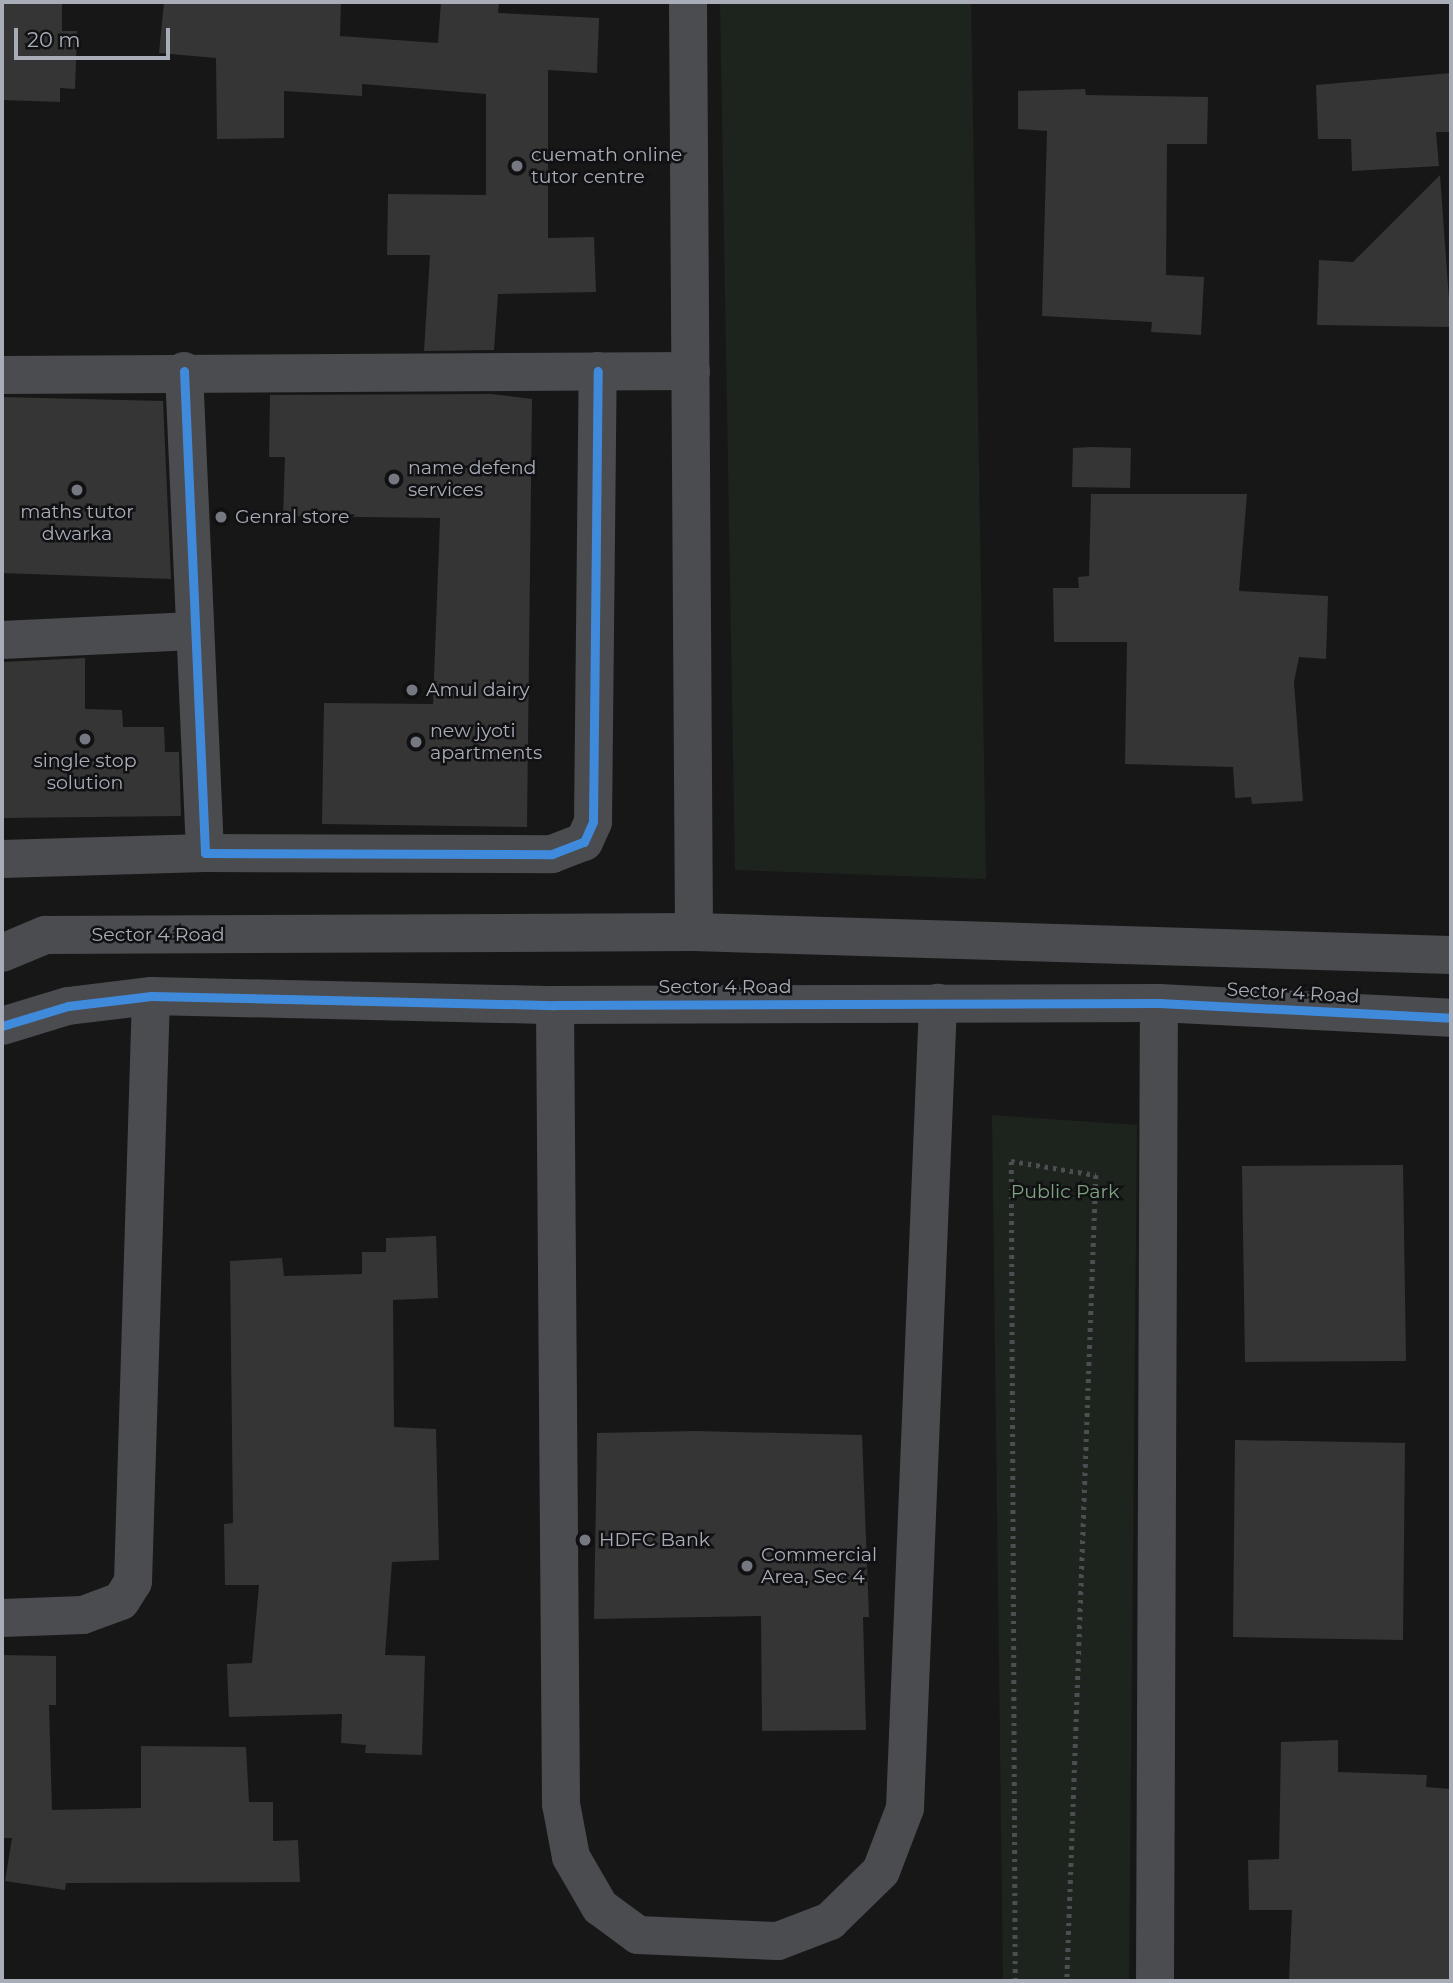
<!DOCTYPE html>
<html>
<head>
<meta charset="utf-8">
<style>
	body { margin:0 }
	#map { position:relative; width:1453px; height:1983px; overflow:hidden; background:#171717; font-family:Montserrat,sans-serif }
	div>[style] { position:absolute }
	.green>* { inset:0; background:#1d241e }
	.building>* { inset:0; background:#353536 }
	.path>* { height:4.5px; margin-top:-2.25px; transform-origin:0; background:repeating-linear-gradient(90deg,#4d4e52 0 3.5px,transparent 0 8.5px) }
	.minor>* { height:38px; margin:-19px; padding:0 19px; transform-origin:19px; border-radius:19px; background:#4b4c50 }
	.cycleway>* { height:9px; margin:-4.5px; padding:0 4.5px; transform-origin:4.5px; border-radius:4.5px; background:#408adc }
	.dots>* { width:19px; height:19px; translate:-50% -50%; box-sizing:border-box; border:4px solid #111113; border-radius:50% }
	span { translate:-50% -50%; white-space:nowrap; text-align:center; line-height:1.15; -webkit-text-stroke:5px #111113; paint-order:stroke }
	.poi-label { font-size:19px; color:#a8adb8 }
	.left { translate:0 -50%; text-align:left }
	.street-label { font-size:19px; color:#a8adb8 }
	.park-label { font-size:19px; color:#7fa381 }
	.frame { position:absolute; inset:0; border:4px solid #a8adb8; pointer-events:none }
	.scale { position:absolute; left:14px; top:28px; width:156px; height:32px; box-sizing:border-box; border:4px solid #a8adb8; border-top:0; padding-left:9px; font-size:21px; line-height:24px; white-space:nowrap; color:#a8adb8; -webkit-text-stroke:5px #111113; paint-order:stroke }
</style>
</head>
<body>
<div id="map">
	<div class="green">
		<div style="clip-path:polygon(720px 2px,971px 2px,986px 879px,735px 870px)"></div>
		<div style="clip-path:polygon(992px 1115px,1137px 1125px,1129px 1981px,1003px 1981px)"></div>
	</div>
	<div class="building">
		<div style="clip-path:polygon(2px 2px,62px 2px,62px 31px,77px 31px,75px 89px,60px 88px,60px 102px,2px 100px)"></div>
		<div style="clip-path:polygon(164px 2px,341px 2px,340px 36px,438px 43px,441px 2px,499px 2px,498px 13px,599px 18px,597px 73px,548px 70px,548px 238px,594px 237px,596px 292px,498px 294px,494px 350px,424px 351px,430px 255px,387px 255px,388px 194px,486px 195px,486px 94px,362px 84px,362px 96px,284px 91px,284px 138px,217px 139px,216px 58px,159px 53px)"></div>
		<div style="clip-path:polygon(1451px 73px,1451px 132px,1436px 132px,1439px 166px,1352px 171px,1351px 139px,1318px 139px,1316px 85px)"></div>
		<div style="clip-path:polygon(1085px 89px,1086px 95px,1208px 97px,1207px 144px,1167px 144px,1166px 275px,1204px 277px,1201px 335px,1151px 332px,1152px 322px,1042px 316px,1047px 131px,1018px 129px,1018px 91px)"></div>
		<div style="clip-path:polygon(1440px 175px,1451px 327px,1317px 325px,1319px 260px,1353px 262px)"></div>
		<div style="clip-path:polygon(491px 394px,532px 399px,527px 827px,322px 824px,324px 703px,433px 704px,440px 518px,283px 516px,285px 457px,269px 457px,270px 395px)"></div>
		<div style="clip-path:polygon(2px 397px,163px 401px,171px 579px,2px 573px)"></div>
		<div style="clip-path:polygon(1092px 447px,1131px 448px,1130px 488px,1072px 487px,1073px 448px)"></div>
		<div style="clip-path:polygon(1091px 494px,1247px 494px,1239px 591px,1328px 596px,1326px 659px,1299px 657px,1294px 682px,1303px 801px,1252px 804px,1251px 797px,1235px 798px,1233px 767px,1125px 764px,1127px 642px,1054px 642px,1053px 588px,1079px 588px,1078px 577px,1089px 576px)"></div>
		<div style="clip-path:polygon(85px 658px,85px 709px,122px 710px,123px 727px,164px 727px,165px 752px,179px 752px,181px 816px,2px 818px,2px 662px)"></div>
		<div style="clip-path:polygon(1403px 1165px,1406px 1361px,1245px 1362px,1242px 1166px)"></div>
		<div style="clip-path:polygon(436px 1236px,438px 1298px,393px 1300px,394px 1427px,436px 1429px,439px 1560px,392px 1562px,385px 1655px,425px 1656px,422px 1755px,365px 1753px,366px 1745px,341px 1743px,342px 1714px,229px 1717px,227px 1664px,252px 1663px,259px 1585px,225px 1585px,224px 1524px,233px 1523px,230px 1261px,282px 1258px,284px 1276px,362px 1274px,362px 1252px,386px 1252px,386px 1238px)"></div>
		<div style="clip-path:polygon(696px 1431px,862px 1435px,869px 1617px,863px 1617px,866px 1730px,762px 1731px,761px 1616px,594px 1619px,597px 1433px)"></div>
		<div style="clip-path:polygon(1235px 1440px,1405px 1443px,1403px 1640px,1233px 1637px)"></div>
		<div style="clip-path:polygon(2px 1655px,56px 1656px,56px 1705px,49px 1705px,52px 1810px,141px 1808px,141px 1746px,246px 1747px,249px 1802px,273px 1802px,273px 1841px,298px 1840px,300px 1882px,66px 1883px,65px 1890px,5px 1881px,12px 1838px,2px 1838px)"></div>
		<div style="clip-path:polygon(1338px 1740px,1338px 1772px,1427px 1775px,1426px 1787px,1451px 1789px,1451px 1981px,1289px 1981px,1292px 1910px,1249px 1910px,1248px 1860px,1279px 1859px,1281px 1742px)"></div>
	</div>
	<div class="path">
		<div style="left:1015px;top:1981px;width:820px;rotate:-90.28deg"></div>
		<div style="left:1011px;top:1161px;width:86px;rotate:9.4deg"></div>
		<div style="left:1096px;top:1175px;width:807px;rotate:92.06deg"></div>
	</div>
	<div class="minor">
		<div style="left:688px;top:2px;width:930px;rotate:89.63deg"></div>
		<div style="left:184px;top:371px;width:482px;rotate:87.5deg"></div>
		<div style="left:205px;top:853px;width:347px;rotate:0.2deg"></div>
		<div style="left:552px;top:854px;width:34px;rotate:-21deg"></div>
		<div style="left:584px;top:842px;width:22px;rotate:-66deg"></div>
		<div style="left:593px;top:822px;width:451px;rotate:-89.4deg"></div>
		<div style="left:2px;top:375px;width:689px;rotate:-0.33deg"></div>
		<div style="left:2px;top:640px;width:191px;rotate:-2.7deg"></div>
		<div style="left:2px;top:859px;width:203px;rotate:-1.7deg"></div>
		<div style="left:2px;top:953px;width:47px;rotate:-22.7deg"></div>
		<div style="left:45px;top:935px;width:649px;rotate:-0.26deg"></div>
		<div style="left:694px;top:932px;width:757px;rotate:1.74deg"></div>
		<div style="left:555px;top:1005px;width:799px;rotate:89.57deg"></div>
		<div style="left:561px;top:1804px;width:54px;rotate:79.3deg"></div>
		<div style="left:571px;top:1857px;width:58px;rotate:59.9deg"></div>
		<div style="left:600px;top:1907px;width:47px;rotate:36.4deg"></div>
		<div style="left:638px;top:1935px;width:140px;rotate:2.5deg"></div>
		<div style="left:778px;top:1941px;width:56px;rotate:-21deg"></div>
		<div style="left:830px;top:1921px;width:71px;rotate:-44.4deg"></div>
		<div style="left:881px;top:1871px;width:67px;rotate:-69.1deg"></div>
		<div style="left:905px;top:1808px;width:806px;rotate:-87.65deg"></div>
		<div style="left:2px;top:1026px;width:69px;rotate:-16.9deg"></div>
		<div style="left:68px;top:1006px;width:84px;rotate:-6.9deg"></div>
		<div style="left:151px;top:996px;width:404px;rotate:1.3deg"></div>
		<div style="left:555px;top:1005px;width:604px;rotate:-0.19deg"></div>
		<div style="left:1159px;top:1003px;width:292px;rotate:2.9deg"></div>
		<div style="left:2px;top:1618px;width:81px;rotate:-2.1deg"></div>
		<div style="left:83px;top:1615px;width:40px;rotate:-20.2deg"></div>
		<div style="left:121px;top:1601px;width:22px;rotate:-58deg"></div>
		<div style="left:133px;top:1582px;width:586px;rotate:-88.24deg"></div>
		<div style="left:1155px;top:1981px;width:978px;rotate:-89.77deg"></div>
	</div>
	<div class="cycleway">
		<div style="left:184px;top:371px;width:482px;rotate:87.5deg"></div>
		<div style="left:205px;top:853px;width:347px;rotate:0.2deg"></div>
		<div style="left:552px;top:854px;width:34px;rotate:-21deg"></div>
		<div style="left:584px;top:842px;width:22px;rotate:-66deg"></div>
		<div style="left:593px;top:822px;width:451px;rotate:-89.4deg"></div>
		<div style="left:2px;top:1026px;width:69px;rotate:-16.9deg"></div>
		<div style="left:68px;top:1006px;width:84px;rotate:-6.9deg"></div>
		<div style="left:151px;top:996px;width:404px;rotate:1.3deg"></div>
		<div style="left:555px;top:1005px;width:604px;rotate:-0.19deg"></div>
		<div style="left:1159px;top:1003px;width:292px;rotate:2.9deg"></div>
	</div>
	<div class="dots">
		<div style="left:517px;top:166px;background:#757880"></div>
		<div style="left:394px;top:479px;background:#757880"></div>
		<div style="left:77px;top:490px;background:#757880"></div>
		<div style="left:221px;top:517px;background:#757880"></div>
		<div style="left:412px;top:690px;background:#757880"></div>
		<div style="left:85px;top:739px;background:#757880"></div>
		<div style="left:416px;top:742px;background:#757880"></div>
		<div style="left:585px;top:1540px;background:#757880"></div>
		<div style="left:747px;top:1566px;background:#757880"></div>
	</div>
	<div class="poi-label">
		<span class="left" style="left:531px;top:166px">cuemath online<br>tutor centre</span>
		<span class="left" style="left:408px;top:479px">name defend<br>services</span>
		<span style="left:77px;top:523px">maths tutor<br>dwarka</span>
		<span class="left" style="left:235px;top:517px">Genral store</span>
		<span class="left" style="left:426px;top:690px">Amul dairy</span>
		<span class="left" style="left:430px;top:742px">new jyoti<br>apartments</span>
		<span style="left:85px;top:772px">single stop<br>solution</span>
		<span class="left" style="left:599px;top:1540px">HDFC Bank</span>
		<span class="left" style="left:761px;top:1566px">Commercial<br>Area, Sec 4</span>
	</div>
	<div class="street-label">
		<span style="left:158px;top:935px">Sector 4 Road</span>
		<span style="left:725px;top:987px">Sector 4 Road</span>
		<span style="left:1293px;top:993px;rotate:3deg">Sector 4 Road</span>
	</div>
	<div class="park-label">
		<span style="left:1065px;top:1192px">Public Park</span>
	</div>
	<div class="frame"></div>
	<div class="scale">20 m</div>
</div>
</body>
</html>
